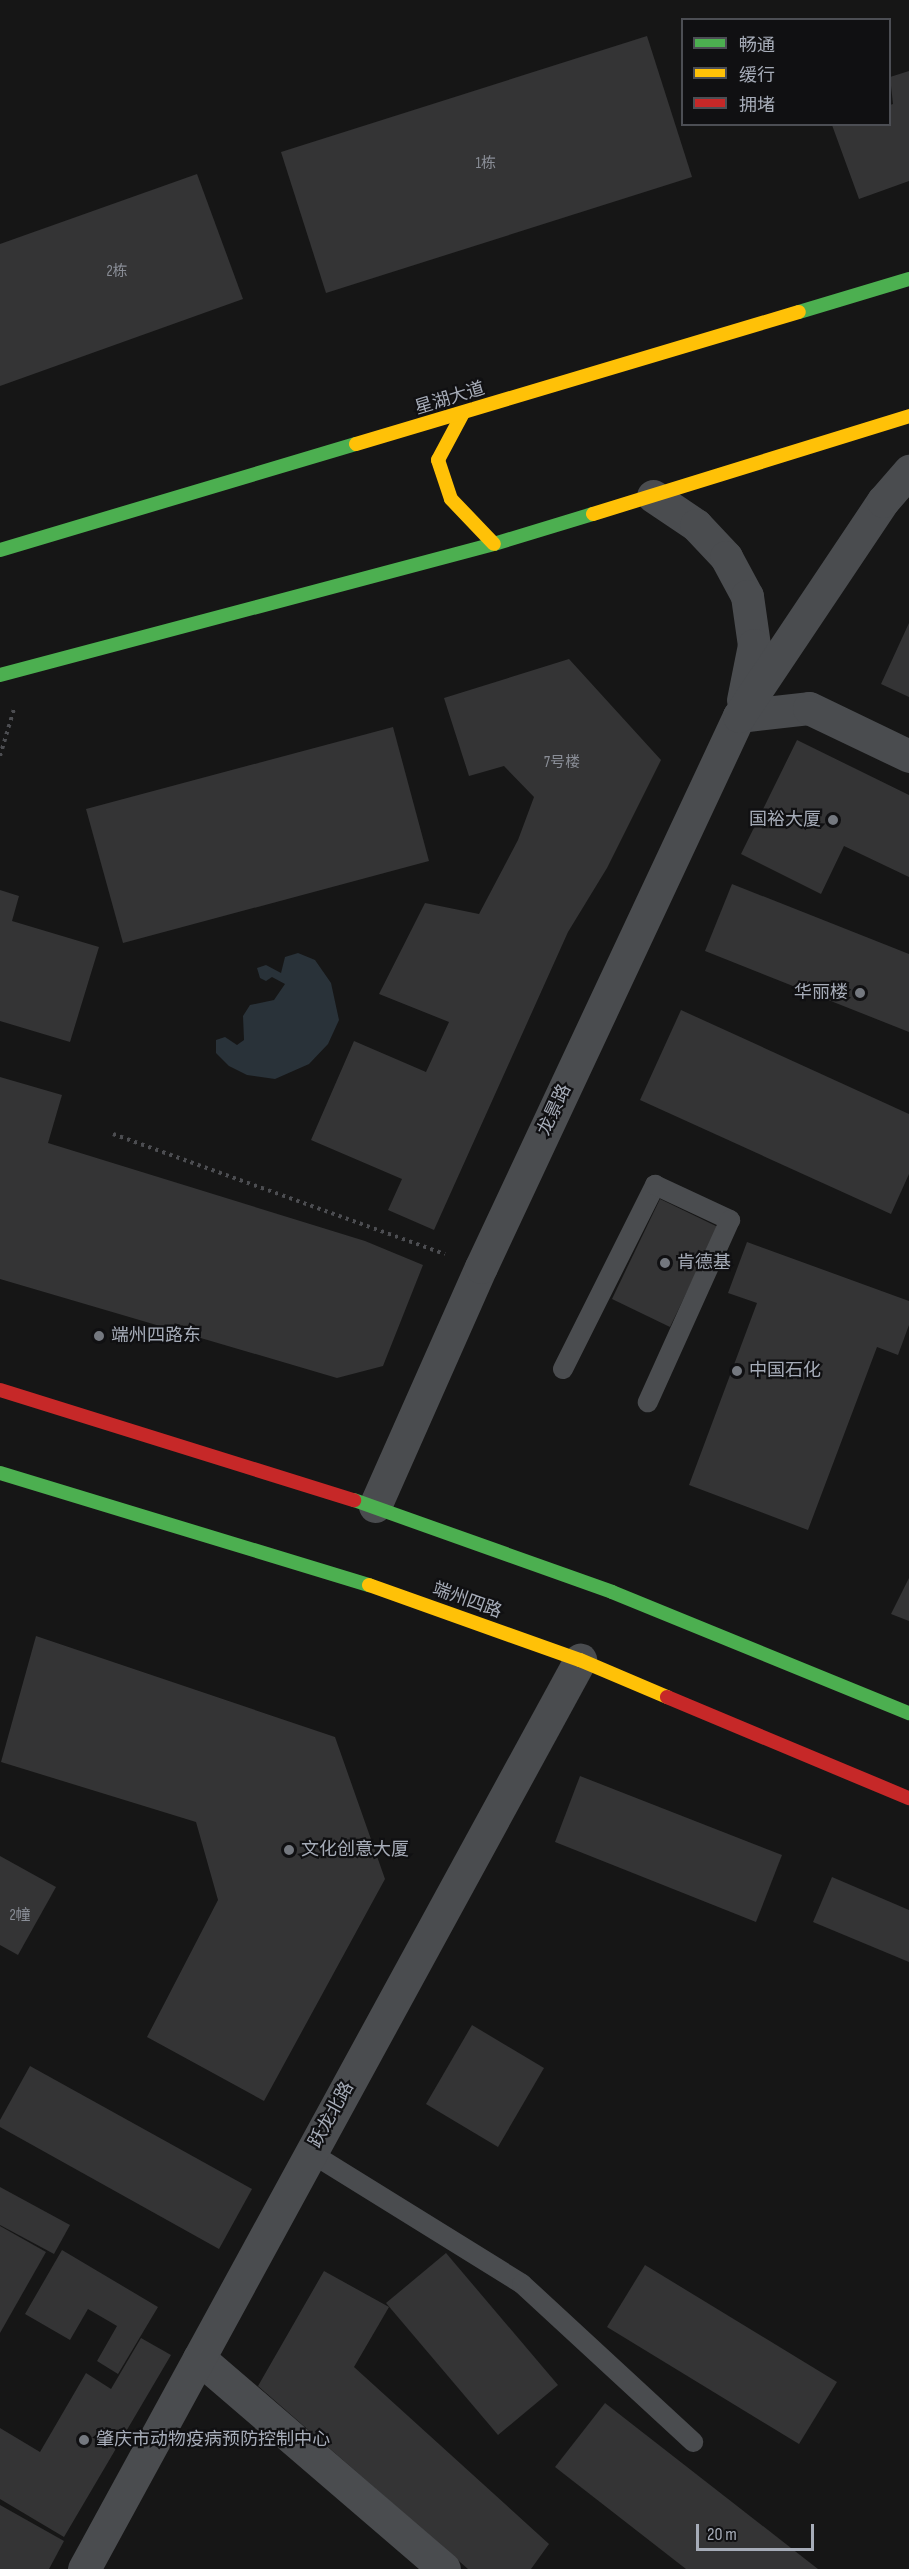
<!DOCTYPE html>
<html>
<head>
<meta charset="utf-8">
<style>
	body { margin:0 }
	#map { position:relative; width:909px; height:2569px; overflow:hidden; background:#161616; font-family:"Sofia Sans Condensed","Noto Sans SC",sans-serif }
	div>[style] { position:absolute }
	.water>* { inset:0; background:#293239 }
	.building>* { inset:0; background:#343435 }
	.path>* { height:4px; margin-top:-2px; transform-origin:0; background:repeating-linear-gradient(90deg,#4c4d51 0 3px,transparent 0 7.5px) }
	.lane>* { height:20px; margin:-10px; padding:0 10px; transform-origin:10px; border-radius:10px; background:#4a4c4f }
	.street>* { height:33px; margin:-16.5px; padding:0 16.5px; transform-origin:16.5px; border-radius:16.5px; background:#4a4c4f }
	.fast>* { height:14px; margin:-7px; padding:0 7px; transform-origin:7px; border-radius:7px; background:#4caf50 }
	.slow>* { height:14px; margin:-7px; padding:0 7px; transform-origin:7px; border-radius:7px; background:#ffc107 }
	.jam>* { height:14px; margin:-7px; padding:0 7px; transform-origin:7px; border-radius:7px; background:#c62828 }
	.dots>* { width:16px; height:16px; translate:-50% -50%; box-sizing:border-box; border:3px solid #101012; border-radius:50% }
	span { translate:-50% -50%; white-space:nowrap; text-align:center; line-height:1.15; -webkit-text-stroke:4.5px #101012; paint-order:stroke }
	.number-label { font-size:15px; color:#8a8e97 }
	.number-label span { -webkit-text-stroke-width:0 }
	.street-label { font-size:18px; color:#a6acb8 }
	.poi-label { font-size:18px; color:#a6acb8 }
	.right { translate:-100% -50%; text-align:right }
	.left { translate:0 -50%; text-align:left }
	.legend { position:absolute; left:681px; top:18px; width:210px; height:108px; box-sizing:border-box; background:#101012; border:2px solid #4c4e54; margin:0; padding:8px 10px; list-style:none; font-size:18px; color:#a6acb8 }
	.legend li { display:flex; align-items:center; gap:12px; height:30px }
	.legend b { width:30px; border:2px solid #4c4e54 }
	.scale { position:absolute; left:696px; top:2524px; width:118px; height:27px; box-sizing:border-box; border:3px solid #a6acb8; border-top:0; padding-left:8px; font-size:18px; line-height:21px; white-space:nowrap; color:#a6acb8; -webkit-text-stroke:4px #101012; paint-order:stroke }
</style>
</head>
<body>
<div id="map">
	<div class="water">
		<div style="clip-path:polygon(298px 953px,315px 960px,331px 983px,339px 1020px,328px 1044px,309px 1064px,275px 1079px,247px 1075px,229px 1066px,216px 1053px,216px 1040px,225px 1037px,237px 1045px,244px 1040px,243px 1016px,250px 1005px,274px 1000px,285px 984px,272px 977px,266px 981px,260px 978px,257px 968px,266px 965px,281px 973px,285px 957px)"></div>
	</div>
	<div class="building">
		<div style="clip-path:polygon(647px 36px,692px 177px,326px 293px,281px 152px)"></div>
		<div style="clip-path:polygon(909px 71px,909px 181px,859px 199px,832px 125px,890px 124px,890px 105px,893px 104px,890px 77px)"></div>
		<div style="clip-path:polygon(197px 174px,243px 299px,0 386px,0 244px)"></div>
		<div style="clip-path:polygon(909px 623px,909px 697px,881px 684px)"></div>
		<div style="clip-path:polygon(569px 659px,661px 760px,607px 868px,568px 932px,434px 1230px,388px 1210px,402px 1179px,311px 1140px,354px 1041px,426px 1072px,449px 1022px,379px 994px,425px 903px,479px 914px,518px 840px,534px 797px,504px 766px,469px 776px,444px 698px)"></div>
		<div style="clip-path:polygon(393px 727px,429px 861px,123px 943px,86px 809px)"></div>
		<div style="clip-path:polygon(797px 740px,909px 795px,909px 877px,844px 846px,821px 894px,741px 854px)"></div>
		<div style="clip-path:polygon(732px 884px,909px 954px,909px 1032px,705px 951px)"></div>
		<div style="clip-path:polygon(0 890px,19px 896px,12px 921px,99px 947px,70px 1042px,0 1021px)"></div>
		<div style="clip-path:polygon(681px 1010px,909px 1114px,909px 1174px,891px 1214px,640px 1100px)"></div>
		<div style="clip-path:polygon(0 1077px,62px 1095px,48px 1143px,365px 1241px,423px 1265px,383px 1366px,337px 1378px,0 1279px)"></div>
		<div style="clip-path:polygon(660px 1199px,718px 1227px,670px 1327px,612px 1299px)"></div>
		<div style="clip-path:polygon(747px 1242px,909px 1301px,909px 1325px,898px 1355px,877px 1347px,808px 1530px,689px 1485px,757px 1303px,728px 1293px)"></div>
		<div style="clip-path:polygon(909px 1578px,909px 1621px,891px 1614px)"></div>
		<div style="clip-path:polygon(36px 1636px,335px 1737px,385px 1879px,264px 2101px,147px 2037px,218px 1900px,196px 1822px,1px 1762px)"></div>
		<div style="clip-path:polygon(580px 1776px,782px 1855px,756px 1922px,555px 1842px)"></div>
		<div style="clip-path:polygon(0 1856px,56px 1887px,18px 1955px,0 1945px)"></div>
		<div style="clip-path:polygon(832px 1877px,909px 1910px,909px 1962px,813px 1922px)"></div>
		<div style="clip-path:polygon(472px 2025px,544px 2068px,498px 2147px,426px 2104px)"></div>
		<div style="clip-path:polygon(30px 2066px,252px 2189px,219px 2249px,0 2127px,0 2120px)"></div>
		<div style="clip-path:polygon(0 2187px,70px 2225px,54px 2254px,0 2225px)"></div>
		<div style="clip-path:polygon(0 2226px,46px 2252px,0 2333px)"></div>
		<div style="clip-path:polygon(62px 2250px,158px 2307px,118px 2374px,97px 2361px,117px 2326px,88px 2309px,70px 2340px,25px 2314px)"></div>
		<div style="clip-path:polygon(446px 2253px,558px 2385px,498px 2435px,386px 2303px)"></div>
		<div style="clip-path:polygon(645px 2265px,837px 2382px,799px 2444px,607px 2327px)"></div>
		<div style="clip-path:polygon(324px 2271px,389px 2307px,354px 2367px,549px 2544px,531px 2569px,468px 2569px,258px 2386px)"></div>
		<div style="clip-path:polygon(141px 2338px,171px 2355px,64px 2537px,0 2499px,0 2428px,40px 2452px,86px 2373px,111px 2389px)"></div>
		<div style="clip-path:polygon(605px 2403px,818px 2569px,686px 2569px,555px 2467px)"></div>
		<div style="clip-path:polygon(0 2505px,64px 2541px,49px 2569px,0 2569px)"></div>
	</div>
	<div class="path">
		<div style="left:0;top:756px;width:49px;rotate:-73.4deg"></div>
		<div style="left:113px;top:1134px;width:353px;rotate:19.9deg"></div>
	</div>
	<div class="lane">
		<div style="left:563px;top:1369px;width:206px;rotate:-63.4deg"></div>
		<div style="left:655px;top:1185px;width:83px;rotate:25deg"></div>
		<div style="left:730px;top:1220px;width:200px;rotate:114.3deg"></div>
		<div style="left:311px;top:2153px;width:248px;rotate:31.8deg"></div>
		<div style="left:522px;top:2284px;width:233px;rotate:42.7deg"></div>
	</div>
	<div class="street">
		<div style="left:653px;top:496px;width:52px;rotate:34deg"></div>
		<div style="left:696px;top:525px;width:44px;rotate:46.8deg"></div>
		<div style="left:726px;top:557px;width:44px;rotate:61.7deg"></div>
		<div style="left:747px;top:596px;width:49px;rotate:81.9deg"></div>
		<div style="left:754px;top:645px;width:56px;rotate:101.3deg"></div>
		<div style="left:739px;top:716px;width:70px;rotate:-6.5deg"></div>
		<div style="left:809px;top:708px;width:111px;rotate:25.6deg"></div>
		<div style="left:375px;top:1506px;width:261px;rotate:-66.1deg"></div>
		<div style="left:481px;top:1267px;width:608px;rotate:-64.91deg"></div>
		<div style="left:739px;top:716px;width:259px;rotate:-56.2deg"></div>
		<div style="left:883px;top:501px;width:40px;rotate:-49deg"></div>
		<div style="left:199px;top:2358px;width:323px;rotate:40.7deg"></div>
		<div style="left:84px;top:2569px;width:1036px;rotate:-61.38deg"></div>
	</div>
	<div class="fast">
		<div style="left:799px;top:312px;width:115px;rotate:-16.7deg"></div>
		<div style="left:0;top:550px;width:371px;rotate:-16.6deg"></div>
		<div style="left:0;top:675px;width:511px;rotate:-14.85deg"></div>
		<div style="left:494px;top:544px;width:103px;rotate:-16.9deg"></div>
		<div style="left:0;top:1473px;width:386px;rotate:16.9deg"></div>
		<div style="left:354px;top:1500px;width:274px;rotate:19.6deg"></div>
		<div style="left:612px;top:1592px;width:321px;rotate:22.2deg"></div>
	</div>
	<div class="slow">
		<div style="left:462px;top:415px;width:51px;rotate:118.1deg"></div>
		<div style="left:438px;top:460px;width:41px;rotate:71.6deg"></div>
		<div style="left:451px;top:499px;width:62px;rotate:46.3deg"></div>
		<div style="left:356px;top:444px;width:462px;rotate:-16.6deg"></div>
		<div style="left:593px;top:514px;width:331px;rotate:-17.2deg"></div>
		<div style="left:369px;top:1585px;width:224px;rotate:19.6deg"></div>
		<div style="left:580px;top:1660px;width:95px;rotate:23deg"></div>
	</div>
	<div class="jam">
		<div style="left:0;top:1390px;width:371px;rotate:17.3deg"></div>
		<div style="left:667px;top:1697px;width:262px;rotate:22.7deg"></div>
	</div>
	<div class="dots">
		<div style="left:833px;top:820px;background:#74787f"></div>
		<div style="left:860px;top:993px;background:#74787f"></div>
		<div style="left:665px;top:1263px;background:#74787f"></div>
		<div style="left:99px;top:1336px;background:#74787f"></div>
		<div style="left:737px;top:1371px;background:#74787f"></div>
		<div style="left:289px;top:1850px;background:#74787f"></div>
		<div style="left:84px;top:2440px;background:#74787f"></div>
	</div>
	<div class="number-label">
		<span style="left:486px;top:164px">1栋</span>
		<span style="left:117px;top:272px">2栋</span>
		<span style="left:562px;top:763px">7号楼</span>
		<span style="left:20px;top:1916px">2幢</span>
	</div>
	<div class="street-label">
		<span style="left:450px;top:399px;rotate:-17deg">星湖大道</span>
		<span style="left:555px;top:1110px;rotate:-65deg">龙景路</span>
		<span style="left:467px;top:1601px;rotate:20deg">端州四路</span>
		<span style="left:332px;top:2115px;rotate:-61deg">跃龙北路</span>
	</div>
	<div class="poi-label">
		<span class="right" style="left:821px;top:820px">国裕大厦</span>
		<span class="right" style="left:848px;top:993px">华丽楼</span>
		<span class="left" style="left:677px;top:1263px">肯德基</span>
		<span class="left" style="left:111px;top:1336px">端州四路东</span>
		<span class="left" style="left:749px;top:1371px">中国石化</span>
		<span class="left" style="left:301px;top:1850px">文化创意大厦</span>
		<span class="left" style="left:96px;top:2440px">肇庆市动物疫病预防控制中心</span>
	</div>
	<ul class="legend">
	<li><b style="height:8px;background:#4caf50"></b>畅通</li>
	<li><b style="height:8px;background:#ffc107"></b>缓行</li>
	<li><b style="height:8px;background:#c62828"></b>拥堵</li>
	</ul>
	<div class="scale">20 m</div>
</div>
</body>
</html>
